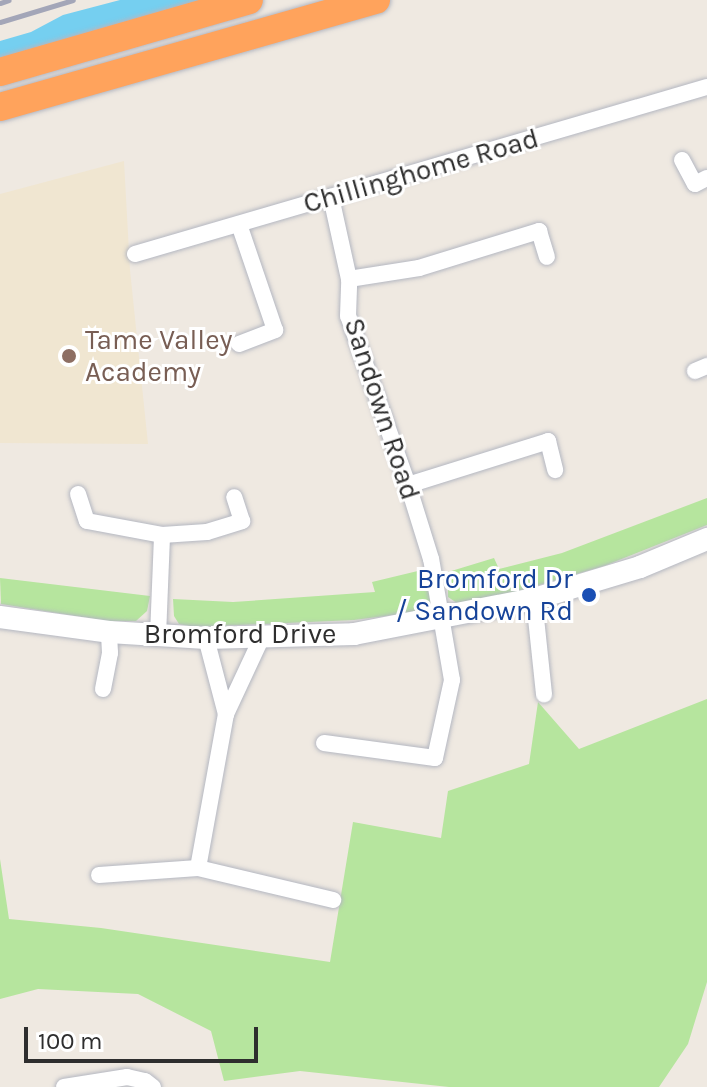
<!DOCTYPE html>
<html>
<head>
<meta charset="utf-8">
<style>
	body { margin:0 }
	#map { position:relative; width:707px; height:1087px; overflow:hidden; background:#efe9e1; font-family:Karla,sans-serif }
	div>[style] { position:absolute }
	.education>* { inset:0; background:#f0e6d1 }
	.green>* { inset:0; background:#b6e59e }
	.water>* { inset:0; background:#75cff0 }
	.roads { filter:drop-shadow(0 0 2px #b4b7c1) drop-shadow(0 0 2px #b4b7c1) }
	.street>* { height:16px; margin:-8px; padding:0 8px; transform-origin:8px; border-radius:8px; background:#fff }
	.secondary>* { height:22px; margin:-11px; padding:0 11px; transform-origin:11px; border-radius:11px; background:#fff }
	.highway>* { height:28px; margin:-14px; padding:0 14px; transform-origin:14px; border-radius:14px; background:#ffa35c }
	.rail>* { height:5px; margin:-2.5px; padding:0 2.5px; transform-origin:2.5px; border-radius:2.5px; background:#a3a6b8 }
	.dots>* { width:22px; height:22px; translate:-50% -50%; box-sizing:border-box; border:4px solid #fff; border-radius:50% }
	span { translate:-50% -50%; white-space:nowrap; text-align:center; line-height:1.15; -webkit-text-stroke:6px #fff; paint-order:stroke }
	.street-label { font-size:28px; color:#2e2e2e }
	.education-label { font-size:28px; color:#785e54 }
	.left { translate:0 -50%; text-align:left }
	.transit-label { font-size:28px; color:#164399 }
	.right { translate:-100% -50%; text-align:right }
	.scale { position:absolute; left:24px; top:1027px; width:234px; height:36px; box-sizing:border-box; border:4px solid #2e2e2e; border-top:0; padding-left:10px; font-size:24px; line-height:28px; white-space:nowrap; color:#2e2e2e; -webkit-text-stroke:6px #fff; paint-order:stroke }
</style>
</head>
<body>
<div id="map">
	<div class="education">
		<div style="clip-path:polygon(124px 161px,130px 270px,148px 444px,0 443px,0 194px)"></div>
	</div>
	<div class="green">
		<div style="clip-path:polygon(707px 498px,707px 525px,604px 566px,463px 607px,448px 597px,448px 572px,494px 558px,499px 569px,562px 553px)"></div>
		<div style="clip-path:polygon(426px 569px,432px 600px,425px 611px,354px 620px,194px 627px,179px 624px,174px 616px,173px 599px,233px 602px,375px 592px,372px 582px)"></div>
		<div style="clip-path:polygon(0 578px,150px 596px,147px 611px,136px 621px,107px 621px,1px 604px)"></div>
		<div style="clip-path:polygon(707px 699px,707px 982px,688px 1044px,659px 1087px,449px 1087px,300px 1071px,224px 1081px,211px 1031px,138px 994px,38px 989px,0 999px,0 859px,9px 919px,101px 928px,330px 962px,353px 822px,441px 838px,448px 791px,529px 764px,538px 702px,579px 749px)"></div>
	</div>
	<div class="water">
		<div style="clip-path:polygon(120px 0,226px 0,0 65px,0 41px,31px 32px,63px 15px)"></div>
	</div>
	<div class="roads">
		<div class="street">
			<div style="left:682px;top:160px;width:27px;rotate:62deg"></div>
			<div style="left:695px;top:184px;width:13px;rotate:-27deg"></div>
			<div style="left:135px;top:254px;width:596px;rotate:-16.28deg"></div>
			<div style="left:349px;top:279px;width:71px;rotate:-8.9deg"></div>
			<div style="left:419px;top:268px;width:126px;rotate:-17.1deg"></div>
			<div style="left:539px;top:231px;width:27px;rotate:73deg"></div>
			<div style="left:239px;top:344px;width:39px;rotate:-21deg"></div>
			<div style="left:275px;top:330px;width:112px;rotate:-108.8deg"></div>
			<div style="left:695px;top:371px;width:13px;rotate:-23deg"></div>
			<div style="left:408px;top:485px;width:147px;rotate:-17.4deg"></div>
			<div style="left:548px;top:441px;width:30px;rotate:76deg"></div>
			<div style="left:78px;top:494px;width:28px;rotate:72deg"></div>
			<div style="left:87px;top:521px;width:76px;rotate:10.6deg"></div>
			<div style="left:162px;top:535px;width:45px;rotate:-3.8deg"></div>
			<div style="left:207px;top:532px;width:37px;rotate:-17deg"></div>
			<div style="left:242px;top:521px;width:25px;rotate:-108deg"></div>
			<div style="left:534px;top:599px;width:96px;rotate:84deg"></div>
			<div style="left:158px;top:636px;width:101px;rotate:-87.7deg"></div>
			<div style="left:206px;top:638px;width:79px;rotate:75.3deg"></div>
			<div style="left:103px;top:689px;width:37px;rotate:-79deg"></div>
			<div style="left:110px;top:653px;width:21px;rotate:-93deg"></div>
			<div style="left:324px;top:743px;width:112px;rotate:7.7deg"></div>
			<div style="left:435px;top:758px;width:80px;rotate:-77.7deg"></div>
			<div style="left:452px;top:680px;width:123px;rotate:-99.8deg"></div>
			<div style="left:431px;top:559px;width:77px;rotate:-107.3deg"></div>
			<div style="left:408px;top:485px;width:179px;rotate:-109.5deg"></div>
			<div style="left:348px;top:316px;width:37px;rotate:-88deg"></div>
			<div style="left:349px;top:279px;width:84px;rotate:-102.4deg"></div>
			<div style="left:198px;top:868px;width:157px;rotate:-79.7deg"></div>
			<div style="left:226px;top:714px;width:83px;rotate:-65deg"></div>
			<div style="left:99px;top:875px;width:99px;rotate:-4deg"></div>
			<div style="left:198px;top:868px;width:139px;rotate:13.3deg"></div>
			<div style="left:64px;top:1087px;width:64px;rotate:-9deg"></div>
			<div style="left:127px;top:1077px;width:18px;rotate:13deg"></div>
			<div style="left:145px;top:1081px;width:10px;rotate:37deg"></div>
		</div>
		<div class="secondary">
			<div style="left:0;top:617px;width:110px;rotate:7.8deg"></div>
			<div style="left:109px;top:632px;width:97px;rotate:3.5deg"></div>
			<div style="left:206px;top:638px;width:148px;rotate:-1.5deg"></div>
			<div style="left:354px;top:634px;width:183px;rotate:-11deg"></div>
			<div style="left:534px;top:599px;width:111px;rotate:-16.8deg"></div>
			<div style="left:640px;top:567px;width:73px;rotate:-22.7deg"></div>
		</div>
		<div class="highway">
			<div style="left:0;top:72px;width:259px;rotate:-16.1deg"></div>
			<div style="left:0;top:107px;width:391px;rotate:-15.9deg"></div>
		</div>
	</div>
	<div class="rail">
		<div style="left:0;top:3px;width:9px;rotate:-18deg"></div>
		<div style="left:0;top:22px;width:76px;rotate:-16.8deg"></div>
	</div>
	<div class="dots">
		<div style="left:69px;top:356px;background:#8d6e63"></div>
		<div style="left:589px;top:595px;background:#1a4fb4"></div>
	</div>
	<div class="street-label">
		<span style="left:421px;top:171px;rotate:-16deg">Chillinghome Road</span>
		<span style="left:382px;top:409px;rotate:72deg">Sandown Road</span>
		<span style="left:240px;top:634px">Bromford Drive</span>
	</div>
	<div class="education-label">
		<span class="left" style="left:85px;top:356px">Tame Valley<br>Academy</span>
	</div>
	<div class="transit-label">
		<span class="right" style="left:573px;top:595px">Bromford Dr<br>/ Sandown Rd</span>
	</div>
	<div class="scale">100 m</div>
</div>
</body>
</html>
